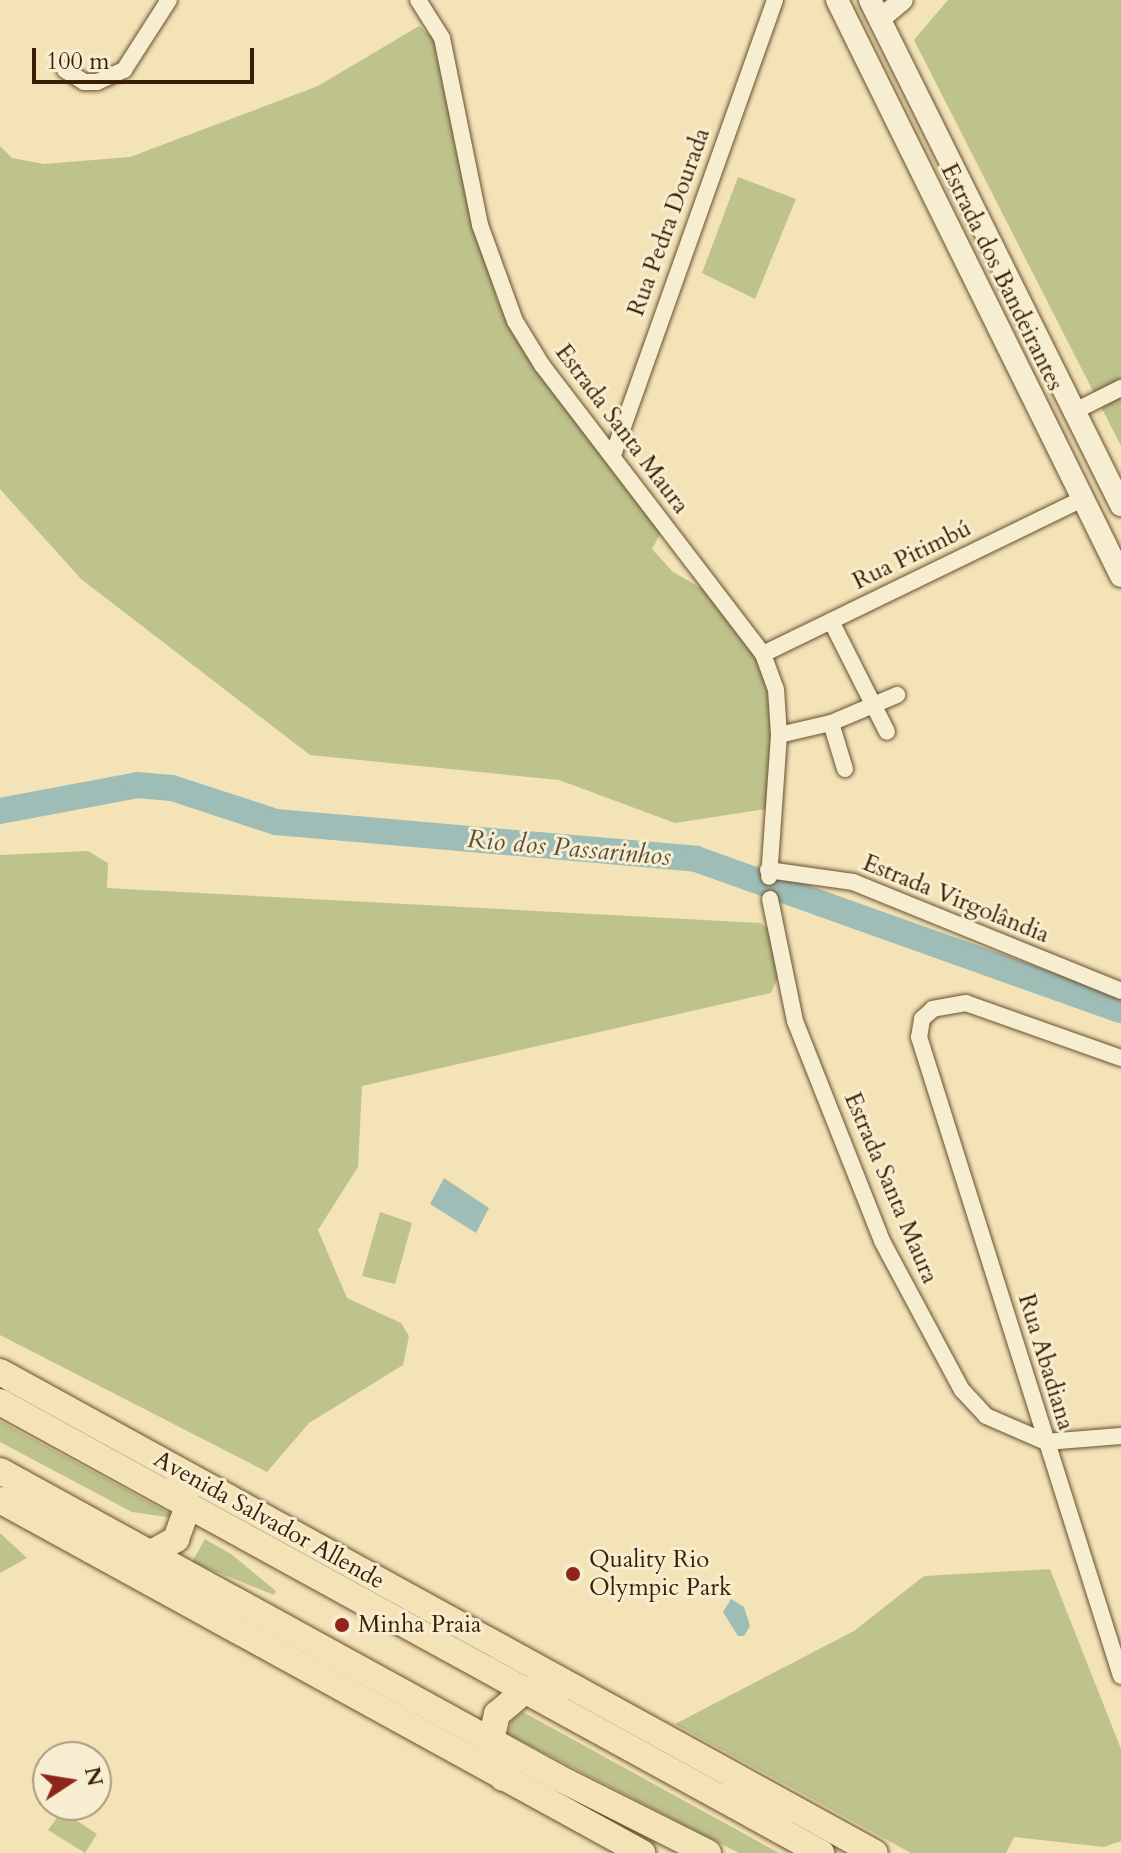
<!DOCTYPE html>
<html>
<head>
<meta charset="utf-8">
<style>
	body { margin:0 }
	#map { position:relative; width:1121px; height:1853px; overflow:hidden; background:#f3e3b7; font-family:Cardo,serif }
	div>[style] { position:absolute }
	.green>* { inset:0; background:#bec38c }
	.water>* { inset:0; background:#9ebdb7 }
	.river>* { height:26px; margin:-13px; padding:0 13px; transform-origin:13px; border-radius:13px; background:#9ebdb7 }
	.roads { filter:drop-shadow(0 0 2px #695030) drop-shadow(0 0 2px #695030) }
	.minor>* { height:16px; margin:-8px; padding:0 8px; transform-origin:8px; border-radius:8px; background:#f7edd0 }
	.tertiary>* { height:20px; margin:-10px; padding:0 10px; transform-origin:10px; border-radius:10px; background:#f7edd0 }
	.secondary>* { height:22px; margin:-11px; padding:0 11px; transform-origin:11px; border-radius:11px; background:#f7edd0 }
	.primary>* { height:26px; margin:-13px; padding:0 13px; transform-origin:13px; border-radius:13px; background:#f3e3b7 }
	.trunk>* { height:26px; margin:-13px; padding:0 13px; transform-origin:13px; border-radius:13px; background:#f3e3b7 }
	.dots>* { width:22px; height:22px; translate:-50% -50%; box-sizing:border-box; border:4px solid #f7edd0; border-radius:50% }
	span { translate:-50% -50%; white-space:nowrap; text-align:center; line-height:1.15; -webkit-text-stroke:6px #f7edd0; paint-order:stroke }
	.street-label { font-size:24px; color:#3b1f03 }
	.poi-label { font-size:24px; color:#3b1f03 }
	.left { translate:0 -50%; text-align:left }
	.water-label { font-size:26px; color:#594e39; font-style:italic }
	.north { position:absolute; left:32px; top:1741px; width:80px; height:80px; box-sizing:border-box; background:#f7edd0; border:2px solid #ac9b7e; border-radius:50%; rotate:78deg; font-size:22px; font-weight:700; line-height:32px; text-align:center; color:#3b1f03 }
	.north::after { content:''; display:block; margin:auto; width:28px; height:36px; background:#8f2418; clip-path:polygon(50% 0,100% 100%,50% 72%,0 100%) }
	.scale { position:absolute; left:32px; top:48px; width:222px; height:36px; box-sizing:border-box; border:4px solid #3b1f03; border-top:0; padding-left:10px; font-size:24px; line-height:28px; white-space:nowrap; color:#3b1f03; -webkit-text-stroke:6px #f7edd0; paint-order:stroke }
</style>
</head>
<body>
<div id="map">
	<div class="green">
		<div style="clip-path:polygon(948px 0,1121px 0,1121px 446px,914px 40px)"></div>
		<div style="clip-path:polygon(419px 26px,433px 38px,461px 173px,498px 302px,572px 414px,664px 527px,652px 549px,673px 572px,722px 600px,762px 653px,773px 734px,766px 809px,675px 823px,559px 780px,310px 755px,81px 579px,0 489px,0 146px,12px 158px,44px 164px,130px 157px,318px 86px)"></div>
		<div style="clip-path:polygon(738px 177px,796px 199px,755px 299px,702px 273px)"></div>
		<div style="clip-path:polygon(88px 851px,108px 863px,107px 888px,760px 923px,772px 931px,779px 975px,771px 993px,362px 1086px,358px 1167px,318px 1230px,347px 1298px,401px 1323px,409px 1336px,403px 1365px,309px 1423px,267px 1472px,0 1335px,0 855px)"></div>
		<div style="clip-path:polygon(380px 1212px,412px 1223px,395px 1284px,362px 1276px)"></div>
		<div style="clip-path:polygon(0 1421px,180px 1519px,132px 1512px,0 1442px)"></div>
		<div style="clip-path:polygon(0 1533px,27px 1558px,0 1573px)"></div>
		<div style="clip-path:polygon(205px 1539px,231px 1554px,276px 1591px,274px 1595px,192px 1562px)"></div>
		<div style="clip-path:polygon(1050px 1569px,1121px 1749px,1121px 1841px,1104px 1847px,1014px 1837px,1006px 1853px,911px 1853px,675px 1724px,854px 1631px,924px 1576px)"></div>
		<div style="clip-path:polygon(523px 1712px,779px 1853px,739px 1853px,508px 1734px,512px 1720px)"></div>
		<div style="clip-path:polygon(62px 1811px,97px 1834px,85px 1853px,48px 1830px)"></div>
	</div>
	<div class="water">
		<div style="clip-path:polygon(444px 1178px,489px 1208px,476px 1233px,430px 1204px)"></div>
		<div style="clip-path:polygon(731px 1599px,744px 1607px,750px 1626px,744px 1636px,738px 1636px,723px 1612px)"></div>
	</div>
	<div class="river">
		<div style="left:0;top:811px;width:139px;rotate:-10.7deg"></div>
		<div style="left:137px;top:785px;width:35px;rotate:5deg"></div>
		<div style="left:172px;top:788px;width:109px;rotate:18.1deg"></div>
		<div style="left:276px;top:822px;width:422px;rotate:5deg"></div>
		<div style="left:696px;top:859px;width:451px;rotate:19.6deg"></div>
	</div>
	<div class="roads">
		<div class="minor">
			<div style="left:418px;top:0;width:45px;rotate:57.7deg"></div>
			<div style="left:442px;top:38px;width:191px;rotate:78.5deg"></div>
			<div style="left:480px;top:225px;width:102px;rotate:70deg"></div>
			<div style="left:515px;top:321px;width:52px;rotate:58.5deg"></div>
			<div style="left:542px;top:365px;width:364px;rotate:52.6deg"></div>
			<div style="left:763px;top:654px;width:37px;rotate:70deg"></div>
			<div style="left:776px;top:689px;width:46px;rotate:86.3deg"></div>
			<div style="left:779px;top:735px;width:142px;rotate:94deg"></div>
			<div style="left:65px;top:70px;width:22px;rotate:32deg"></div>
			<div style="left:84px;top:82px;width:13px"></div>
			<div style="left:97px;top:82px;width:30px;rotate:-24deg"></div>
			<div style="left:124px;top:70px;width:83px;rotate:-57.3deg"></div>
			<div style="left:1073px;top:412px;width:54px;rotate:-26.6deg"></div>
			<div style="left:613px;top:455px;width:483px;rotate:-70.4deg"></div>
			<div style="left:831px;top:621px;width:124px;rotate:63.2deg"></div>
			<div style="left:763px;top:654px;width:355px;rotate:-25.9deg"></div>
			<div style="left:779px;top:735px;width:53px;rotate:-13deg"></div>
			<div style="left:845px;top:769px;width:48px;rotate:-106.9deg"></div>
			<div style="left:831px;top:723px;width:72px;rotate:-23deg"></div>
			<div style="left:768px;top:870px;width:86px;rotate:8deg"></div>
			<div style="left:853px;top:882px;width:289px;rotate:22.1deg"></div>
			<div style="left:770px;top:899px;width:125px;rotate:78.4deg"></div>
			<div style="left:795px;top:1021px;width:237px;rotate:68.4deg"></div>
			<div style="left:882px;top:1241px;width:169px;rotate:61.8deg"></div>
			<div style="left:962px;top:1390px;width:35px;rotate:47deg"></div>
			<div style="left:986px;top:1416px;width:65px;rotate:23.4deg"></div>
			<div style="left:1046px;top:1442px;width:75px;rotate:-4.6deg"></div>
			<div style="left:1121px;top:1058px;width:164px;rotate:-160.5deg"></div>
			<div style="left:966px;top:1003px;width:34px;rotate:170deg"></div>
			<div style="left:933px;top:1009px;width:15px;rotate:138deg"></div>
			<div style="left:922px;top:1019px;width:18px;rotate:99deg"></div>
			<div style="left:919px;top:1037px;width:670px;rotate:72.46deg"></div>
		</div>
		<div class="tertiary">
			<div style="left:879px;top:20px;width:31px;rotate:-40deg"></div>
		</div>
		<div class="secondary">
			<div style="left:837px;top:0;width:642px;rotate:63.75deg"></div>
			<div style="left:870px;top:0;width:564px;rotate:63.57deg"></div>
		</div>
		<div class="primary">
			<div style="left:0;top:1372px;width:998px;rotate:28.8deg"></div>
			<div style="left:0;top:1500px;width:733px;rotate:28.8deg"></div>
		</div>
		<div class="trunk">
			<div style="left:0;top:1402px;width:937px;rotate:28.78deg"></div>
			<div style="left:0;top:1471px;width:636px;rotate:28.78deg"></div>
			<div style="left:557px;top:1777px;width:169px;rotate:26.7deg"></div>
			<div style="left:91px;top:1550px;width:53px;rotate:7.5deg"></div>
			<div style="left:144px;top:1557px;width:37px;rotate:-29deg"></div>
			<div style="left:176px;top:1539px;width:35px;rotate:-70deg"></div>
			<div style="left:188px;top:1506px;width:37px;rotate:-106deg"></div>
			<div style="left:733px;top:1777px;width:61px;rotate:37.6deg"></div>
			<div style="left:503px;top:1778px;width:40px;rotate:-108deg"></div>
			<div style="left:491px;top:1740px;width:27px;rotate:-77deg"></div>
			<div style="left:497px;top:1714px;width:35px;rotate:-40deg"></div>
			<div style="left:524px;top:1691px;width:44px;rotate:-7.8deg"></div>
		</div>
	</div>
	<div class="dots">
		<div style="left:573px;top:1574px;background:#8f2418"></div>
		<div style="left:342px;top:1625px;background:#8f2418"></div>
	</div>
	<div class="street-label">
		<span style="left:669px;top:222px;rotate:-70deg">Rua Pedra Dourada</span>
		<span style="left:1002px;top:277px;rotate:64deg">Estrada dos Bandeirantes</span>
		<span style="left:622px;top:429px;rotate:53deg">Estrada Santa Maura</span>
		<span style="left:912px;top:555px;rotate:-26deg">Rua Pitimbú</span>
		<span style="left:956px;top:899px;rotate:22deg">Estrada Virgolândia</span>
		<span style="left:891px;top:1188px;rotate:67deg">Estrada Santa Maura</span>
		<span style="left:1046px;top:1362px;rotate:73deg">Rua Abadiana</span>
		<span style="left:269px;top:1520px;rotate:29deg">Avenida Salvador Allende</span>
	</div>
	<div class="poi-label">
		<span class="left" style="left:589px;top:1574px">Quality Rio<br>Olympic Park</span>
		<span class="left" style="left:358px;top:1625px">Minha Praia</span>
	</div>
	<div class="water-label">
		<span style="left:569px;top:848px;rotate:5deg">Rio dos Passarinhos</span>
	</div>
	<div class="north">N</div>
	<div class="scale">100 m</div>
</div>
</body>
</html>
